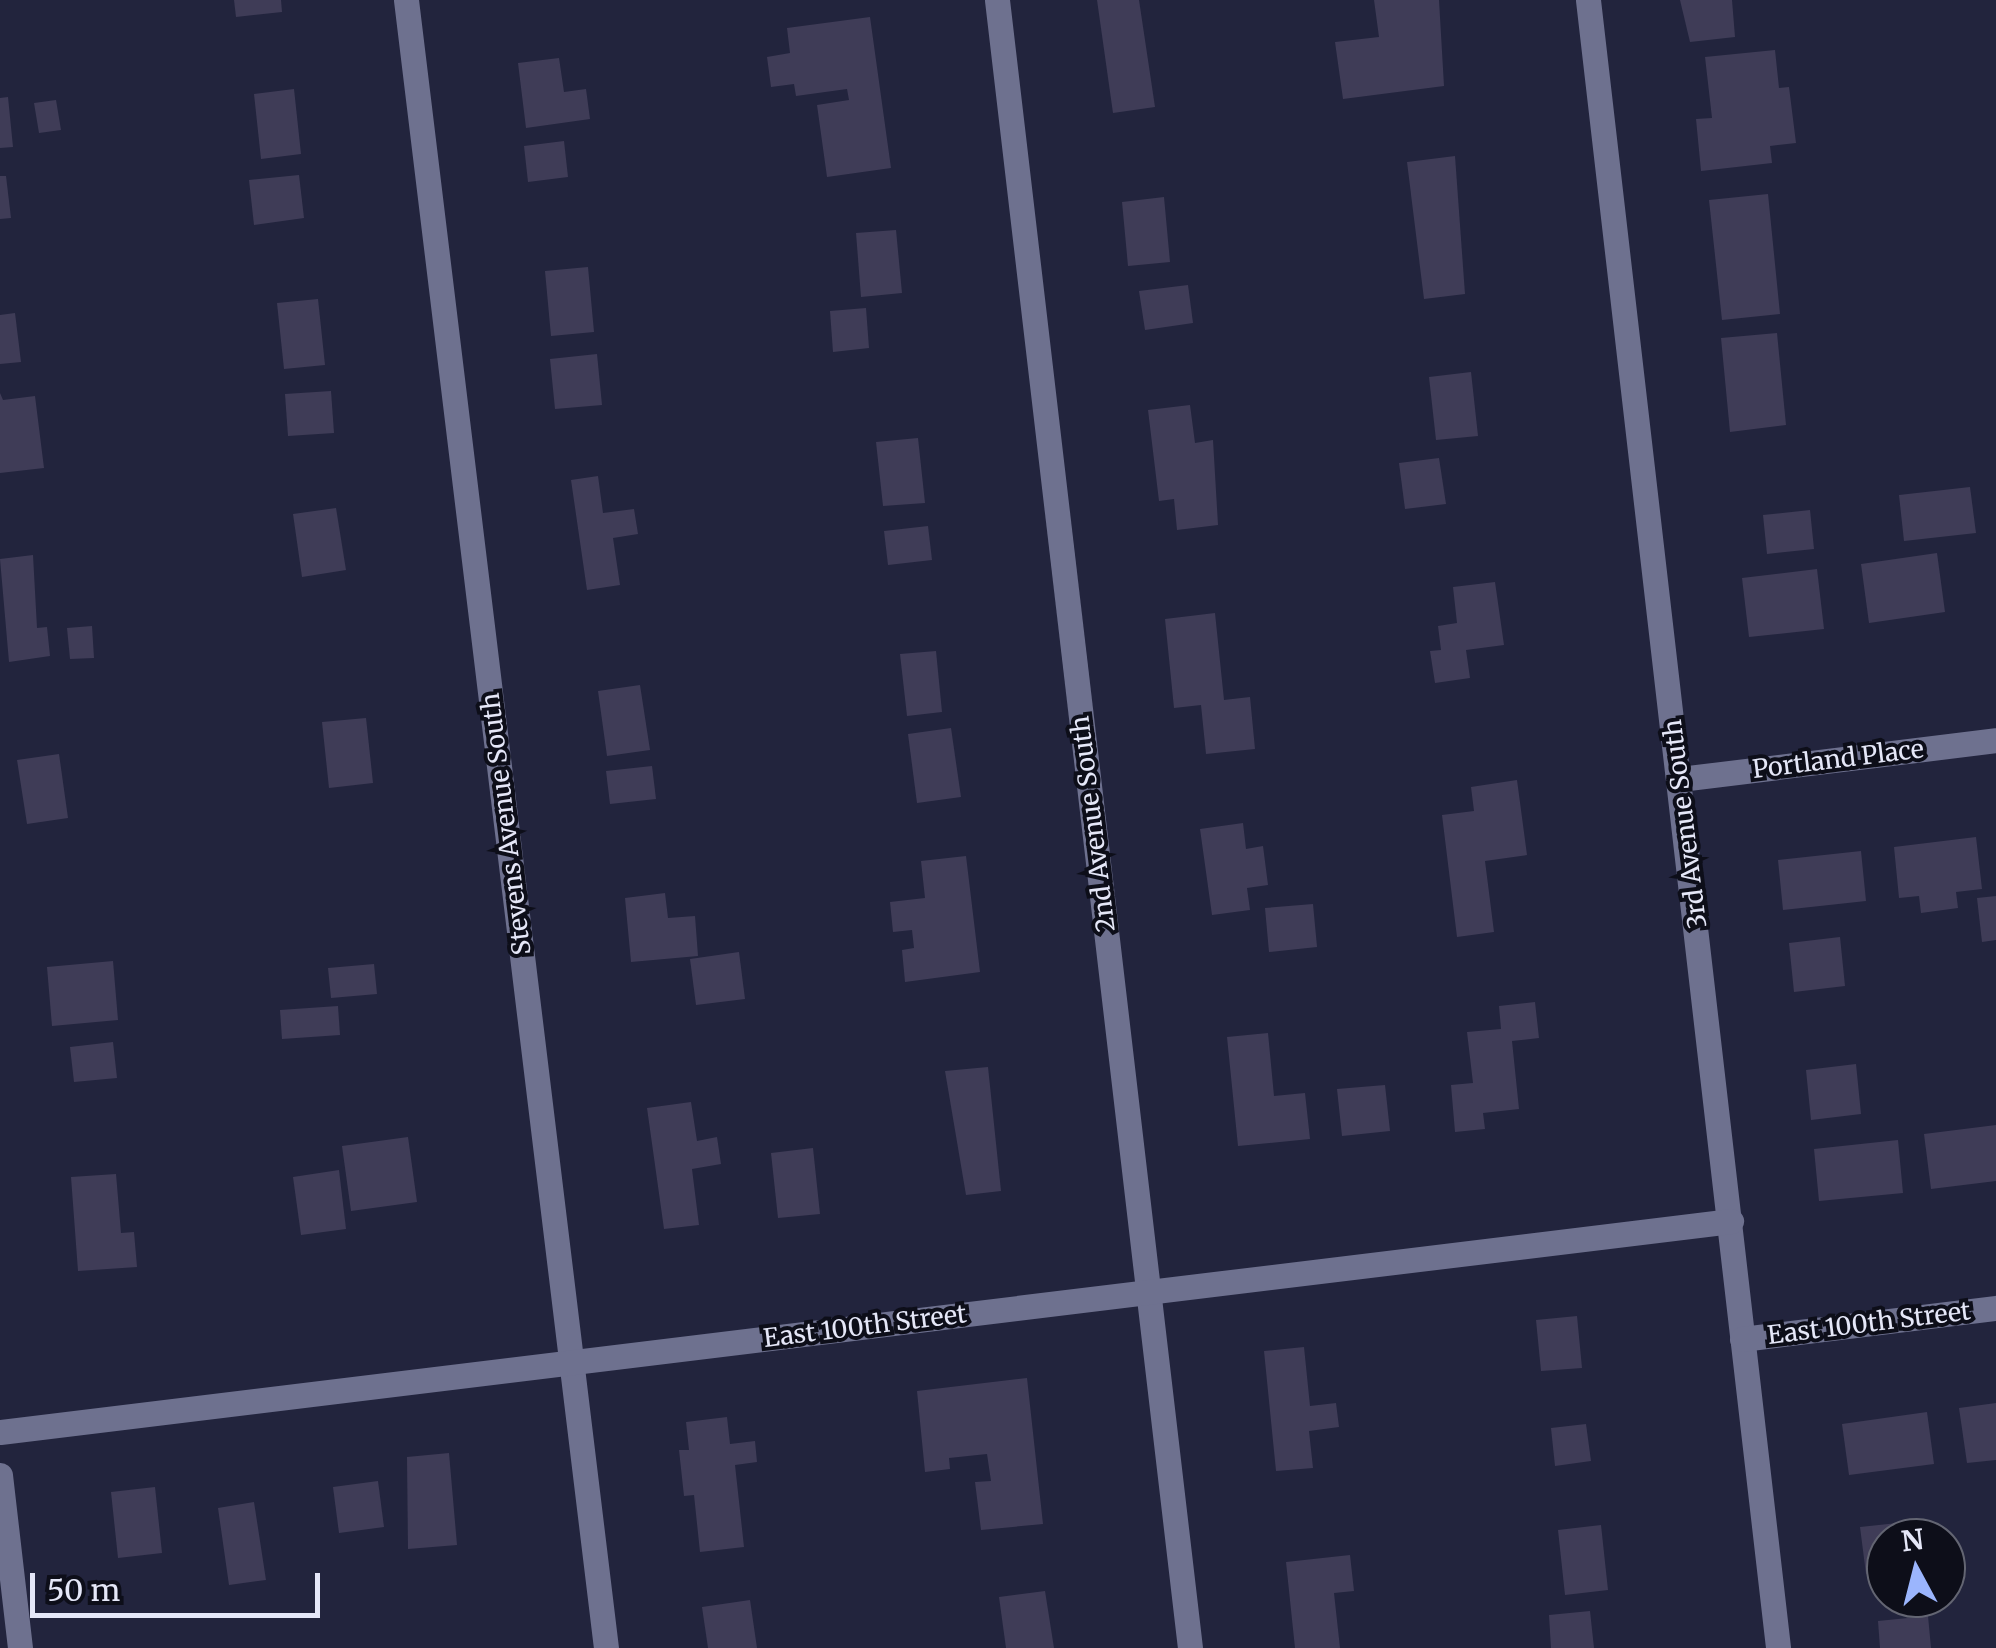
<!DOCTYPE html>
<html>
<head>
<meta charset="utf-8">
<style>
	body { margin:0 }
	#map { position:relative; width:1996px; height:1648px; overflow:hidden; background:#22243d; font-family:Merriweather,serif }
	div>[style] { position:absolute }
	.building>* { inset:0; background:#3f3c57 }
	.street>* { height:25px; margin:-12.5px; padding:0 12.5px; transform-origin:12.5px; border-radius:12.5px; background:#6e718f }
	span { translate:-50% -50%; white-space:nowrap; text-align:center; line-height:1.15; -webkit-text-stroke:8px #0d0e19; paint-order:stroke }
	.street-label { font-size:25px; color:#e5e7f8 }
	.north { position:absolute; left:1866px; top:1518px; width:100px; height:100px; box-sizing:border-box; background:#0d0e19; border:2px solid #636572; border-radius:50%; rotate:353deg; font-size:28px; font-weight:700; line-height:40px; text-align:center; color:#e5e7f8 }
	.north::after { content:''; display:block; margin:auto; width:35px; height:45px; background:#9bb5fd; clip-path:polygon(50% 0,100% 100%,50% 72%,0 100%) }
	.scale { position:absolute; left:30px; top:1573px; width:290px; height:45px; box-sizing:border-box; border:5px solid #e5e7f8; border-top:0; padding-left:12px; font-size:30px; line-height:35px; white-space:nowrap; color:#e5e7f8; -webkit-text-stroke:8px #0d0e19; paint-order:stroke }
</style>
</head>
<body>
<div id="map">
	<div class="building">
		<div style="clip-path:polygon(234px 0,281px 0,282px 12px,236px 17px)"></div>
		<div style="clip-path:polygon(1097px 0,1139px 0,1155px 107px,1113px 113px)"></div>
		<div style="clip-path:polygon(1374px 0,1439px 0,1444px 86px,1343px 99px,1335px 42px,1379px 37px)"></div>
		<div style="clip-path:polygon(1680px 0,1732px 0,1735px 37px,1690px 42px)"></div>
		<div style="clip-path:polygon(870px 17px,891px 168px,827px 177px,817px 105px,849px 100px,847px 89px,796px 96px,794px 84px,771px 87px,767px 57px,790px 53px,787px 28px)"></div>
		<div style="clip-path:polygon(1775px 50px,1779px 88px,1789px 87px,1796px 143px,1770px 146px,1772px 163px,1701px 171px,1696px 119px,1712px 118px,1705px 57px)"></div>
		<div style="clip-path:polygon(559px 58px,564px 92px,586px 89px,590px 119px,526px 128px,518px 63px)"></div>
		<div style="clip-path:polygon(294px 89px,301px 154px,261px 159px,254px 94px)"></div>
		<div style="clip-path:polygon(8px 97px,13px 147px,0 148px,0 98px)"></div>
		<div style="clip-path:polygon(56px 100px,61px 130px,39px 133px,34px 103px)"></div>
		<div style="clip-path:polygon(564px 141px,568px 177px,528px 182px,524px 146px)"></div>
		<div style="clip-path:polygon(1455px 156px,1465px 294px,1424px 299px,1407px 162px)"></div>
		<div style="clip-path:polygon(299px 175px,304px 218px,254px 225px,249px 180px)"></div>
		<div style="clip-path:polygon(0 176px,6px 176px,11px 218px,0 219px)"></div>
		<div style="clip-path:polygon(1768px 194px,1780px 314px,1722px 320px,1709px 200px)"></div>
		<div style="clip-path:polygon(1164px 197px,1170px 262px,1128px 266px,1122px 202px)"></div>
		<div style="clip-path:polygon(896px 230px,902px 293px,861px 297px,856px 233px)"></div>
		<div style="clip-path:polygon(588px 267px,594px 332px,551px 336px,545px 271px)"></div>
		<div style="clip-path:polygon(1188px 285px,1193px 323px,1145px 330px,1139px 291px)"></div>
		<div style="clip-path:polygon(318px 299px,325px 365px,284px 369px,277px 303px)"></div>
		<div style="clip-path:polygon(866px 308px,869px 348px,833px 352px,830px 311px)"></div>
		<div style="clip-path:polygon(15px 313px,21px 362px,0 364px,0 315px)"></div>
		<div style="clip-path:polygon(1777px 333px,1786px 425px,1730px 432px,1721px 338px)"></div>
		<div style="clip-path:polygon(597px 354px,602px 405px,555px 409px,550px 359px)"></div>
		<div style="clip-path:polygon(1471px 372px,1478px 436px,1436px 440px,1429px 377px)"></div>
		<div style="clip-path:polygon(331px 391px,334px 433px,288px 436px,285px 394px)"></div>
		<div style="clip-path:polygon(0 393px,3px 400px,35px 396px,44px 468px,0 473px)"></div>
		<div style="clip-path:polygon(1190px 405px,1195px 443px,1213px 440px,1218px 525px,1177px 530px,1174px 499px,1159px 501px,1148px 410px)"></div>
		<div style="clip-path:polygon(918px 438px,925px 503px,883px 506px,876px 442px)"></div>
		<div style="clip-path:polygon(1439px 458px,1446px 504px,1405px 509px,1399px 463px)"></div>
		<div style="clip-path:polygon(598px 476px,603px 513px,634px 509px,638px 534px,613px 538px,620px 585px,587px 590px,571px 480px)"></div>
		<div style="clip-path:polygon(1970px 487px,1976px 533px,1904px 541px,1899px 495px)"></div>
		<div style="clip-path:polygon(336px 508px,346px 570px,302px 577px,293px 514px)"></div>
		<div style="clip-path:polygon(1810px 510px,1814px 549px,1767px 554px,1763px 515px)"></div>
		<div style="clip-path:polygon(928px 526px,932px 560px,888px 565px,884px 531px)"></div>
		<div style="clip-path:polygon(1937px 553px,1945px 612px,1869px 623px,1861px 564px)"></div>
		<div style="clip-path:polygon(33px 555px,37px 628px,47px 627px,50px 656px,9px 662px,0 559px)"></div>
		<div style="clip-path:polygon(1817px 569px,1824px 629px,1749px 637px,1742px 578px)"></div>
		<div style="clip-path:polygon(1495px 582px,1504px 645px,1466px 650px,1470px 678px,1435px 683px,1430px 651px,1441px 650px,1438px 626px,1457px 623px,1453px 587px)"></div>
		<div style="clip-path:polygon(1215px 613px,1224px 700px,1250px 697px,1255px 749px,1206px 754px,1201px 705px,1174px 708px,1165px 619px)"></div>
		<div style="clip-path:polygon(92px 626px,94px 658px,70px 659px,67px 628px)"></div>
		<div style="clip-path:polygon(936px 651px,942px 712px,907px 716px,900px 654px)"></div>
		<div style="clip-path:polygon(640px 685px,650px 750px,607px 756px,598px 691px)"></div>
		<div style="clip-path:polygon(366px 718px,373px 783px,329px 788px,322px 722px)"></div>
		<div style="clip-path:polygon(951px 728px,961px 797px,917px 803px,908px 734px)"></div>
		<div style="clip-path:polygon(59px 754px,68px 818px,27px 824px,17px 760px)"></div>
		<div style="clip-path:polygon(652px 766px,656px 799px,610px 804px,606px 771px)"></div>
		<div style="clip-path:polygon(1517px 780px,1527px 855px,1485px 861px,1494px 932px,1457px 937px,1442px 815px,1474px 811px,1471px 787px)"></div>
		<div style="clip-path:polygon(1243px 823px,1246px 849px,1263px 846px,1268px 885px,1247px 888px,1250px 910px,1212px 915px,1200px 829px)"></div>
		<div style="clip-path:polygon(1976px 837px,1982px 889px,1956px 892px,1958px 908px,1921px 913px,1919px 896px,1899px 898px,1894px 847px)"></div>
		<div style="clip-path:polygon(1861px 851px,1866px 901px,1783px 910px,1778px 860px)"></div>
		<div style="clip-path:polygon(966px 856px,980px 972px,905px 982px,902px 950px,914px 948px,912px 930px,893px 932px,890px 902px,925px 898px,921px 861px)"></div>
		<div style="clip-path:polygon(665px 893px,668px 918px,695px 916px,698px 956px,631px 962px,625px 898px)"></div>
		<div style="clip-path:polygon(1996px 896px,1996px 940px,1982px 942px,1977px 898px)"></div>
		<div style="clip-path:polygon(1313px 904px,1317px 947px,1269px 952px,1265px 908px)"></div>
		<div style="clip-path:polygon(1840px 937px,1845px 986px,1794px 992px,1789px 943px)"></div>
		<div style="clip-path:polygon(739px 952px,745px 999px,696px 1005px,690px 959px)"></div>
		<div style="clip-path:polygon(113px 961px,118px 1020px,52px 1026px,47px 967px)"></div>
		<div style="clip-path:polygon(374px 964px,377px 994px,331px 998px,328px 968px)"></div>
		<div style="clip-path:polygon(1535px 1002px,1539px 1038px,1512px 1041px,1519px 1109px,1483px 1113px,1485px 1129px,1455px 1132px,1451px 1085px,1473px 1083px,1467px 1032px,1501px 1029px,1499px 1006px)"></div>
		<div style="clip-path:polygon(338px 1006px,340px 1035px,282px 1039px,280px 1010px)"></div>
		<div style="clip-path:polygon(1268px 1033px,1274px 1096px,1305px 1093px,1310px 1139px,1238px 1146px,1227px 1037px)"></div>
		<div style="clip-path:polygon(113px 1042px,117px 1078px,74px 1082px,70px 1047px)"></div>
		<div style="clip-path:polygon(1856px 1064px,1861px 1114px,1811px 1120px,1806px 1070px)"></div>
		<div style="clip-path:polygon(988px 1067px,1001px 1191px,966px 1195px,945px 1071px)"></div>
		<div style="clip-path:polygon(1385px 1085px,1390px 1131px,1342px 1136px,1337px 1089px)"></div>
		<div style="clip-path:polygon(691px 1102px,697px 1141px,717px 1137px,721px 1164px,692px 1169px,699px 1225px,664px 1229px,647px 1108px)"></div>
		<div style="clip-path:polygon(1996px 1125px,1996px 1181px,1931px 1189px,1924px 1134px)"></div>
		<div style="clip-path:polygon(408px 1137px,417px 1202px,351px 1211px,342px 1146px)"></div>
		<div style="clip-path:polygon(1898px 1140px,1903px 1193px,1819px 1201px,1814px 1149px)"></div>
		<div style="clip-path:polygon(813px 1148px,820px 1214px,778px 1218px,771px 1153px)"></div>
		<div style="clip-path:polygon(339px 1170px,346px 1229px,301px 1235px,293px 1177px)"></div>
		<div style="clip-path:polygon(116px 1174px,121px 1233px,134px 1232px,137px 1267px,78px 1271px,71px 1177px)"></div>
		<div style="clip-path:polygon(1577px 1316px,1582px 1368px,1541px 1371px,1536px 1320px)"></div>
		<div style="clip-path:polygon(1304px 1347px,1310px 1406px,1336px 1403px,1339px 1427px,1309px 1431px,1313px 1468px,1276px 1471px,1264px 1351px)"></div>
		<div style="clip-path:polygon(1027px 1378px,1043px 1524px,981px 1530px,975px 1482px,991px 1481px,987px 1454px,949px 1458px,950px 1469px,925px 1472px,917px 1391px)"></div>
		<div style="clip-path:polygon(1996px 1403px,1996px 1460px,1967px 1463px,1959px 1408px)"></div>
		<div style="clip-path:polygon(1927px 1412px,1934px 1464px,1849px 1475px,1842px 1424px)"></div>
		<div style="clip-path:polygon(727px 1417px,730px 1444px,755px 1441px,757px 1462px,735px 1465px,744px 1547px,700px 1552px,694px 1495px,684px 1496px,679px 1450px,689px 1450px,686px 1422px)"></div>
		<div style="clip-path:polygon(1586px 1424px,1591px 1461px,1555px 1466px,1551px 1428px)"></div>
		<div style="clip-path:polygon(449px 1453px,457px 1545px,408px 1549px,407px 1457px)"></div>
		<div style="clip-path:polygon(378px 1481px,384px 1527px,339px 1533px,333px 1487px)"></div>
		<div style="clip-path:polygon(155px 1487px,162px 1553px,118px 1558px,111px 1492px)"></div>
		<div style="clip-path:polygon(254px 1502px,266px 1580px,229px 1585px,218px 1508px)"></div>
		<div style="clip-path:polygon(1907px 1522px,1909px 1538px,1886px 1538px,1886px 1571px,1866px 1574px,1860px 1527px)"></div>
		<div style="clip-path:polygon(1601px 1525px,1608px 1590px,1565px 1595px,1558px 1530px)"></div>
		<div style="clip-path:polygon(1350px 1555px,1354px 1591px,1334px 1593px,1340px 1648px,1295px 1648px,1286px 1562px)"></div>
		<div style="clip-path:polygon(1045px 1591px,1054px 1648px,1006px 1648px,999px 1597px)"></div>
		<div style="clip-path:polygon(750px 1600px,757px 1648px,708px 1648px,702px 1607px)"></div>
		<div style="clip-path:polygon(1590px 1611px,1594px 1648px,1551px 1648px,1549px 1615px)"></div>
		<div style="clip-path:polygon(1928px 1616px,1931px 1648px,1880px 1648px,1878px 1621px)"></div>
	</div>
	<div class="street">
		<div style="left:406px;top:0;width:1660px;rotate:83.08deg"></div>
		<div style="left:997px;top:0;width:1659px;rotate:83.32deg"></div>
		<div style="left:1588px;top:0;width:1659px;rotate:83.42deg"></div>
		<div style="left:1680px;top:779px;width:318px;rotate:-7deg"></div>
		<div style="left:1742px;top:1339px;width:256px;rotate:-7deg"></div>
		<div style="left:0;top:1432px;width:1744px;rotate:-6.95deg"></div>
		<div style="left:0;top:1475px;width:174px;rotate:83.4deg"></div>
	</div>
	<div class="street-label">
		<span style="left:1838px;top:759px;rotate:-7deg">Portland Place</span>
		<span style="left:506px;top:824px;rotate:-97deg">Stevens Avenue South</span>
		<span style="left:1093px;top:824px;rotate:-97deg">2nd Avenue South</span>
		<span style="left:1685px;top:824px;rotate:-97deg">3rd Avenue South</span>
		<span style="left:1869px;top:1323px;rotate:-7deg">East 100th Street</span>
		<span style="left:865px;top:1326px;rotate:-7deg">East 100th Street</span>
	</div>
	<div class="north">N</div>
	<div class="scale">50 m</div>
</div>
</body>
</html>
